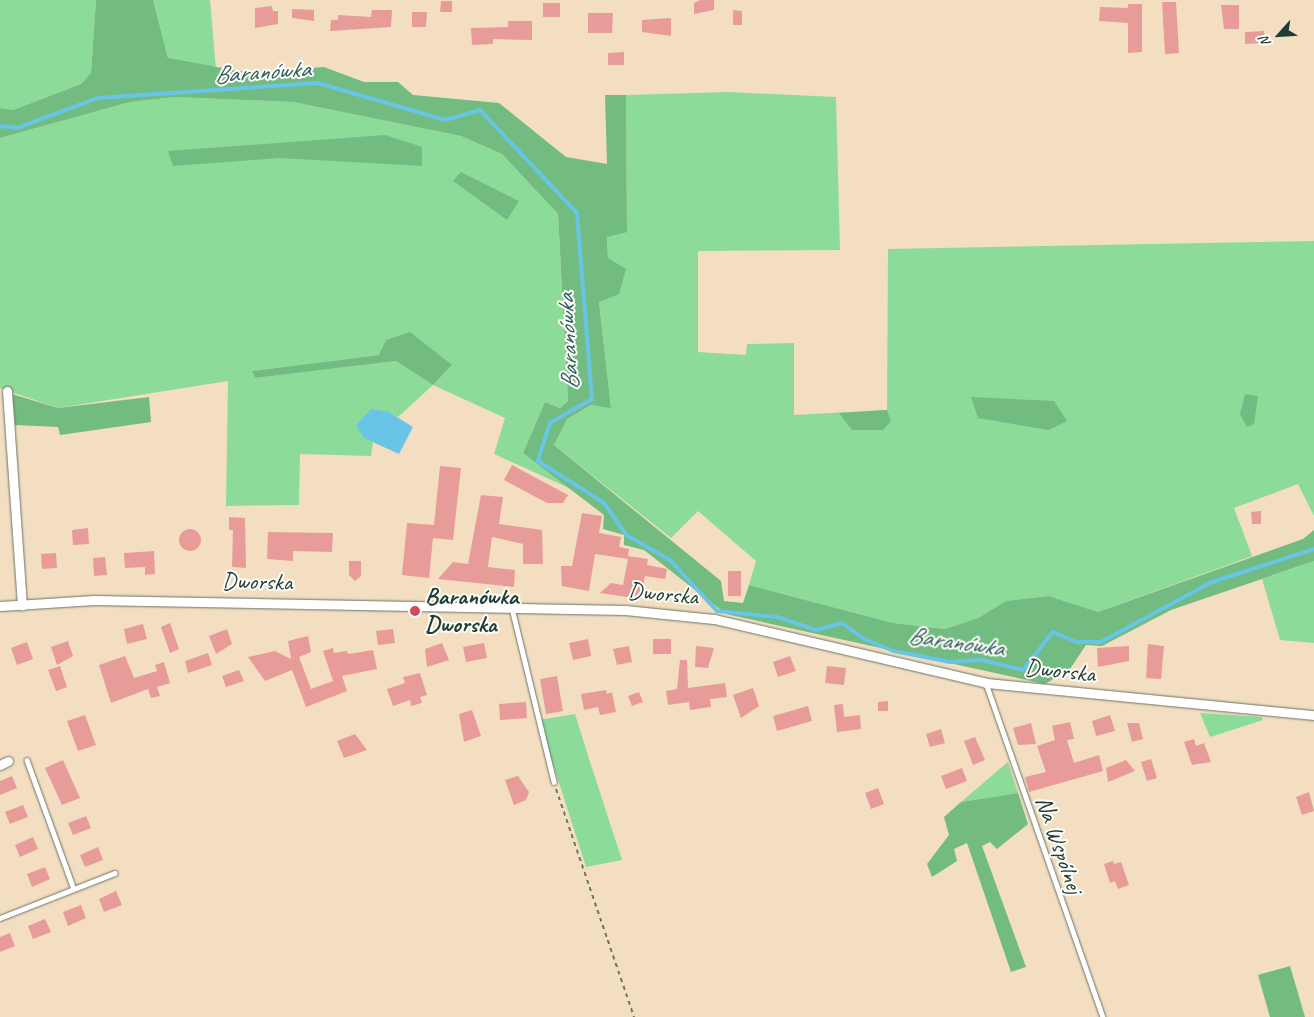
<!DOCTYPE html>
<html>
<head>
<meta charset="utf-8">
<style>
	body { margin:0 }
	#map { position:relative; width:1314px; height:1017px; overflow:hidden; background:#f3dec2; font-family:Caveat,sans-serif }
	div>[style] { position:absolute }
	.green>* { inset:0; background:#8ddb99 }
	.forest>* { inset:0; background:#72bb81 }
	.water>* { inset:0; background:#68c5e6 }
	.stream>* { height:4px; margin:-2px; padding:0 2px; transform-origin:2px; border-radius:2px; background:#68c5e6 }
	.building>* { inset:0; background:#e89c99 }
	.round { border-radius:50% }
	.path>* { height:2px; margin-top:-1px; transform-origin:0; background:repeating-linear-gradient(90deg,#697566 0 4px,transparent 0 8px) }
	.roads { filter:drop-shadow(0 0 1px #697566) drop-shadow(0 0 1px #697566) }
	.service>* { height:4.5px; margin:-2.25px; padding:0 2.25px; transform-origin:2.25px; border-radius:2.25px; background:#fff }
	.minor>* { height:9px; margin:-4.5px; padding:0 4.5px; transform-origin:4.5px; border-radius:4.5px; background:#fff }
	.dots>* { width:14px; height:14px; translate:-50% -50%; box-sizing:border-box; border:2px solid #fdfcf7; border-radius:50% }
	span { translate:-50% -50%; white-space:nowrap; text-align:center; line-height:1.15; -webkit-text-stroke:4px #fdfcf7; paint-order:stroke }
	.street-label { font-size:24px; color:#1f3d34 }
	.poi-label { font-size:24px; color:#1f3d34; font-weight:700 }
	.left { translate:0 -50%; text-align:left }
	.water-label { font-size:25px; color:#315f60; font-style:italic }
	.north { position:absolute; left:1254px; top:10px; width:50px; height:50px; -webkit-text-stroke:4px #fdfcf7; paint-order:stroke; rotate:244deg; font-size:14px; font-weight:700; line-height:20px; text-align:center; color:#1f3d34 }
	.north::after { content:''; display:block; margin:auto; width:18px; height:22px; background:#1f3d34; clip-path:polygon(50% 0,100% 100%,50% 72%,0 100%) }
</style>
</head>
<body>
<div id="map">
	<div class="green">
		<div style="clip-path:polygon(0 0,96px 0,91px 73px,81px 84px,13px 110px,0 108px)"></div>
		<div style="clip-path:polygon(153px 0,210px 0,216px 70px,168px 58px)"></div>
		<div style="clip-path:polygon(728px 92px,836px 97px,840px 250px,698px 251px,698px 352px,746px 355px,747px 344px,794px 343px,794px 415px,887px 410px,888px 249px,1314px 241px,1314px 516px,1298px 484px,1234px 508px,1252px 556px,1098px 612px,1049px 596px,1006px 601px,978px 618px,945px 629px,893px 623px,749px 585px,756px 561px,698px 511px,671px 538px,554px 445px,567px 419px,591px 405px,611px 407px,599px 302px,608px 258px,607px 236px,627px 231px,626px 95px)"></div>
		<div style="clip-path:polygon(evenodd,175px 97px,293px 102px,461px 136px,502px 154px,558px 214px,568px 401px,560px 408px,545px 402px,523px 453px,571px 489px,494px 454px,505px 418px,433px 385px,398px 417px,389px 412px,356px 425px,373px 443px,371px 456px,300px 454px,299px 505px,226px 506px,228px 381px,58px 408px,0 388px,0 138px,130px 102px,175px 97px,379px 355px,452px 365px,433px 385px,396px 361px,255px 378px,252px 371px,379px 355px)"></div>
		<div style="clip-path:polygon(1314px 561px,1314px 643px,1280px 640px,1262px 579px)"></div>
		<div style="clip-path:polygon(1200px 713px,1262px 717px,1263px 720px,1210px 737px)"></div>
		<div style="clip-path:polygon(575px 714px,591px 765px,622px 860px,586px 867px,539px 720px)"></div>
		<div style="clip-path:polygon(1008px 762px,1018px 793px,961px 802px)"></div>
	</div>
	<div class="forest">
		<div style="clip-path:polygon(96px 0,153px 0,168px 58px,250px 73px,324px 67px,364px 82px,398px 82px,413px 95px,499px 103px,566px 157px,607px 164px,605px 95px,626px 95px,627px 232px,607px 237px,608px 258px,626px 269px,619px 294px,599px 302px,611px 408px,591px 405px,567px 419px,554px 445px,721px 581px,724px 601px,743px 603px,749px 585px,893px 623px,945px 629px,978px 618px,1006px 601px,1049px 596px,1098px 612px,1303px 539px,1314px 530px,1314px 561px,1171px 610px,1102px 646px,1086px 645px,1070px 669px,1045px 684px,726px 614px,644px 550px,624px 545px,624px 535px,603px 529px,604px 515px,523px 453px,545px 402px,560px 408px,568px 401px,558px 214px,502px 154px,461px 136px,293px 102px,175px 97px,130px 102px,0 138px,0 108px,13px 110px,81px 84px,91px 73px)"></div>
		<div style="clip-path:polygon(385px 135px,422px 147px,422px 166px,279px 158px,173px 166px,168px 151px)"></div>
		<div style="clip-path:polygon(461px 172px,519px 201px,507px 220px,453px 181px)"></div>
		<div style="clip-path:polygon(410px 332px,452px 365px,433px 385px,396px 361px,255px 378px,252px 371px,379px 355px,386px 340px)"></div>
		<div style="clip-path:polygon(12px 394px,58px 408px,149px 397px,151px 422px,60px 435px,58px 427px,15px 425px)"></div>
		<div style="clip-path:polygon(1245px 394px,1258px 396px,1254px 424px,1247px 427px,1240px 414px)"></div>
		<div style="clip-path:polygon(971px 397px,1054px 401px,1067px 421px,1049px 430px,978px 418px)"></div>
		<div style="clip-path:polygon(887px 410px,891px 421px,883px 430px,852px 430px,839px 413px)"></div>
		<div style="clip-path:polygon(1018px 793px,1028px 824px,997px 849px,990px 842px,982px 846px,1026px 967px,1011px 972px,967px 843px,954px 849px,957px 861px,932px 877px,927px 864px,949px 835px,944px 817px,961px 802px)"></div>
		<div style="clip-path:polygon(1290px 966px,1305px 1017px,1270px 1017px,1258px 975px)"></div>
	</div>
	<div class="water">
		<div style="clip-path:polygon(371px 409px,389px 412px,413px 427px,399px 454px,364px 438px,356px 425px)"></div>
	</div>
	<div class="stream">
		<div style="left:0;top:126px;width:17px;rotate:7deg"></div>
		<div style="left:17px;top:128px;width:86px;rotate:-20.3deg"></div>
		<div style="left:98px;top:98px;width:221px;rotate:-3.9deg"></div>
		<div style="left:318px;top:83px;width:132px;rotate:16.2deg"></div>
		<div style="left:445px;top:120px;width:36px;rotate:-16deg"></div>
		<div style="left:480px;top:110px;width:141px;rotate:46.7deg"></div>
		<div style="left:577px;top:213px;width:187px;rotate:85.4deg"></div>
		<div style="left:592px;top:399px;width:48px;rotate:150.3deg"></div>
		<div style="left:550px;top:423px;width:40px;rotate:108deg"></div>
		<div style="left:538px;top:461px;width:78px;rotate:32.5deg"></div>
		<div style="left:604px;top:503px;width:39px;rotate:55deg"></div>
		<div style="left:626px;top:535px;width:51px;rotate:29.6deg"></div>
		<div style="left:670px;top:560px;width:69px;rotate:47.3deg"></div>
		<div style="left:717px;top:611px;width:60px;rotate:5.7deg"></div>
		<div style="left:777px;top:617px;width:41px;rotate:18.4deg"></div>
		<div style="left:816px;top:630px;width:27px;rotate:-15deg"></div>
		<div style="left:842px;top:623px;width:27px;rotate:36deg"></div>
		<div style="left:864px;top:639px;width:32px;rotate:22deg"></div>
		<div style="left:894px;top:651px;width:57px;rotate:11.1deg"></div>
		<div style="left:950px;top:662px;width:31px;rotate:-4deg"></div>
		<div style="left:981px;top:660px;width:43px;rotate:13.4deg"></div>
		<div style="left:1023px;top:670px;width:48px;rotate:-51.7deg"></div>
		<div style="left:1053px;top:632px;width:25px;rotate:23deg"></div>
		<div style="left:1076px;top:642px;width:25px"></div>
		<div style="left:1101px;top:642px;width:126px;rotate:-28.4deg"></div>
		<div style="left:1212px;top:582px;width:107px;rotate:-17.9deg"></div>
	</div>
	<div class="building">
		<div style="clip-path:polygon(700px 0,714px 0,714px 10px,694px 14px,694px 3px)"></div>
		<div style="clip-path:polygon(441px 1px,452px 1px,452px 12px,440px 12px)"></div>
		<div style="clip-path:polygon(1162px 2px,1176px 2px,1179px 53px,1165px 54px)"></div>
		<div style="clip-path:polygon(543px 3px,560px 3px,560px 17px,543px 17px)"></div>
		<div style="clip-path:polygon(1128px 4px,1142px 4px,1142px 52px,1128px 53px,1128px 23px,1099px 21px,1100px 7px,1128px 8px)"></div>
		<div style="clip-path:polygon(1221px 5px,1239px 5px,1239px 29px,1224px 29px)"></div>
		<div style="clip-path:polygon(272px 6px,273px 11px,278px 11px,278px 24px,255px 28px,255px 8px)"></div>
		<div style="clip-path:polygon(292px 9px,314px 10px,314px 21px,292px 18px)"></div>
		<div style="clip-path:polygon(372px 10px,392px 10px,391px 27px,330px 31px,331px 20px,338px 20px,338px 15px,371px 17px)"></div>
		<div style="clip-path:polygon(733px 10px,742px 11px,742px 25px,733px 25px)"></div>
		<div style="clip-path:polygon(412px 12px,427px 12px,426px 27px,412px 27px)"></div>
		<div style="clip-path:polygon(588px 13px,613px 13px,612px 33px,588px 33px)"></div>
		<div style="clip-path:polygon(671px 18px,671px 36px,642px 32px,642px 20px)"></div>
		<div style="clip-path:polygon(508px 21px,532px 21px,532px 40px,493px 39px,493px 44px,472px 45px,471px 28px,508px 27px)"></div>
		<div style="clip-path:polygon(1264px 31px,1265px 43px,1245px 44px,1245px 32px)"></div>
		<div style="clip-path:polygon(624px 52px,624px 65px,608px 65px,608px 53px)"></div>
		<div style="clip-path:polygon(512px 465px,568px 495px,563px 503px,547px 503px,504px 480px)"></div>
		<div style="clip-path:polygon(440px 466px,461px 468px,453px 540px,433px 538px,429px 578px,402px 575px,407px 523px,434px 525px)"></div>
		<div style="clip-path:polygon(481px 495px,503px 497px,499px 524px,542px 530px,543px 564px,523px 564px,523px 544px,492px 537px,488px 567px,515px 570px,514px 587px,438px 579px,453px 562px,468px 564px)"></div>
		<div style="clip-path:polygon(1261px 511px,1261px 524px,1252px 524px,1251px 512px)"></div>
		<div style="clip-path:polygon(582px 513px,602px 516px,599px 533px,621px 537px,619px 547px,629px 549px,628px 556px,648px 559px,647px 565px,667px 569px,665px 579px,645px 576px,641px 599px,600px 593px,611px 583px,623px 585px,628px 559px,595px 554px,589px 591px,562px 586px,561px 566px,572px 566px)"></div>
		<div style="clip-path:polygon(229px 517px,245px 518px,246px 568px,232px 567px,233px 530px,229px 530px)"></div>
		<div style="clip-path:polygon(88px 528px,89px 544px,73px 545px,72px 530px)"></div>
		<div class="round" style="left:179px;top:529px;width:22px;height:22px"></div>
		<div style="clip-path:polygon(268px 532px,333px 533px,332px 552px,293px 551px,293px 561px,267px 559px)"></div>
		<div style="clip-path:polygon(154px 551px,155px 574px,145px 575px,145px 567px,125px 568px,124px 553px)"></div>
		<div style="clip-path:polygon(56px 553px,57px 568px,42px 569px,41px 554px)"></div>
		<div style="clip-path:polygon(105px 557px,107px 575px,94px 576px,93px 558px)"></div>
		<div style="clip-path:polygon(349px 561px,361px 561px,361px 576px,355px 581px,349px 575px)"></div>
		<div style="clip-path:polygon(728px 571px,741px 571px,741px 596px,728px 596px)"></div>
		<div style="clip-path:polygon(170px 623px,179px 649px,170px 653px,161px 627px)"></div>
		<div style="clip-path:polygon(143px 624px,147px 639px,127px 644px,124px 629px)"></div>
		<div style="clip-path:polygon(227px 629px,232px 644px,216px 654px,209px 636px)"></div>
		<div style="clip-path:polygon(393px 629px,395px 643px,378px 645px,376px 631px)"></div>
		<div style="clip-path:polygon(308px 636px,311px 652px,299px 657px,311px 689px,333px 681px,323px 651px,333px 648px,334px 653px,347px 651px,348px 654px,373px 650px,377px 669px,342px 676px,347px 691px,306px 707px,292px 670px,265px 681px,248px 657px,275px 651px,291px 659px,288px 641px)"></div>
		<div style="clip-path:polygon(588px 639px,591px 656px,573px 660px,569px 643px)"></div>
		<div style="clip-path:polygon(653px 639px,671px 639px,671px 654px,653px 654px)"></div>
		<div style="clip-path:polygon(68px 641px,73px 656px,57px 665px,51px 647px)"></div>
		<div style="clip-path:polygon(27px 642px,33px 659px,17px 665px,11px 648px)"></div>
		<div style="clip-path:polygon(442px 643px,449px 660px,427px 667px,425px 649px)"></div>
		<div style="clip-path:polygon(484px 643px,487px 658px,466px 662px,463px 647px)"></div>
		<div style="clip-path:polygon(1148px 644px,1164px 646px,1161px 679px,1146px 678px)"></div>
		<div style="clip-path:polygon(629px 646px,632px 662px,617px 665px,613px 649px)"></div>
		<div style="clip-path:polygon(696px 646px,714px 648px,708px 668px,695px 667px)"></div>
		<div style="clip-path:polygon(1129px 646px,1129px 661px,1098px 667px,1097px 648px)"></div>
		<div style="clip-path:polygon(208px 653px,212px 665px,188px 673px,185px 661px)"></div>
		<div style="clip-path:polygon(125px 656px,134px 678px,157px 671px,155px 665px,164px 662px,170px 683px,157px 687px,160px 696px,151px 698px,148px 689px,111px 703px,99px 665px)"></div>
		<div style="clip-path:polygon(790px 656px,796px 671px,778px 677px,773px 662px)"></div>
		<div style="clip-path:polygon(680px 660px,687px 660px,688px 688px,725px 683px,727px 697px,710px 699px,711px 707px,690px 710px,689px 702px,668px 705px,666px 691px,677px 689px)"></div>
		<div style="clip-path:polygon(60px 666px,67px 687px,56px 691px,48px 670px)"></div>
		<div style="clip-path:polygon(827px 666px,846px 668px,844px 685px,825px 683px)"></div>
		<div style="clip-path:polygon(239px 670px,244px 681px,226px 687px,222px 676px)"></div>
		<div style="clip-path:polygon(420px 673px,427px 695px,420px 697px,422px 703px,411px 706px,410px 700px,393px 706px,387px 689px,405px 683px,403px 677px)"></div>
		<div style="clip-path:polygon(557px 676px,563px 711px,546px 714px,540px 679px)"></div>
		<div style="clip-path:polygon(753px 688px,759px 706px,741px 718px,733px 695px)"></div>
		<div style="clip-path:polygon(606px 690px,607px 694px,612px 692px,616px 712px,600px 715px,598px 707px,584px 710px,581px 694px)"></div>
		<div style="clip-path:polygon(639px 692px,643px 702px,632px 706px,628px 696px)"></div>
		<div style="clip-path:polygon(888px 701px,888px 711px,878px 711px,878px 702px)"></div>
		<div style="clip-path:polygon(526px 702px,527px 718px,500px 720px,499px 704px)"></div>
		<div style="clip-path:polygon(843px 704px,844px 717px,860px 715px,861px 729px,837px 732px,834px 705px)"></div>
		<div style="clip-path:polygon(808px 706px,812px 721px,777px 731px,773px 716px)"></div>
		<div style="clip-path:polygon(472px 710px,481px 736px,464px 742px,459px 714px)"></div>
		<div style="clip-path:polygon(85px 715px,96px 745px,78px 751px,67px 721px)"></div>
		<div style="clip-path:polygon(1110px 715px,1115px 731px,1096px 736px,1092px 721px)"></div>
		<div style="clip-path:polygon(1070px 722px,1074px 739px,1067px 740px,1074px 763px,1099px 755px,1103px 771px,1029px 792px,1025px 777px,1046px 772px,1037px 746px,1055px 740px,1052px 726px)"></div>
		<div style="clip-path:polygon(1031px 723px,1036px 744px,1018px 745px,1013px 728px)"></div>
		<div style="clip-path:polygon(1127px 723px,1139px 723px,1143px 739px,1132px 742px)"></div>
		<div style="clip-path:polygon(941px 729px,945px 743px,930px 747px,926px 734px)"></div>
		<div style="clip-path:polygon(355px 734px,367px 750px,344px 758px,337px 741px)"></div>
		<div style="clip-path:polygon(975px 737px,985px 760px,973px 765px,964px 741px)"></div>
		<div style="clip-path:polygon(1194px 739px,1196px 746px,1204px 743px,1211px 762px,1192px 765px,1184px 742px)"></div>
		<div style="clip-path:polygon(1151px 759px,1157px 778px,1147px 781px,1141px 762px)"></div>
		<div style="clip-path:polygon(63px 760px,80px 798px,62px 805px,45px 768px)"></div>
		<div style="clip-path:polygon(1126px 760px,1135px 771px,1108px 782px,1106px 768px)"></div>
		<div style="clip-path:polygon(962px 768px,967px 781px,946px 789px,941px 776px)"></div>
		<div style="clip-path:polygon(12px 776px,17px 788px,0 795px,0 781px)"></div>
		<div style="clip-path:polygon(518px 776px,529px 792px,526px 800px,514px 805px,505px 780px)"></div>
		<div style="clip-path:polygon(878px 788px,884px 804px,871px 809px,865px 793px)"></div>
		<div style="clip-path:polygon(1309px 792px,1314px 811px,1302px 815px,1296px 797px)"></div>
		<div style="clip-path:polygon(23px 805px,28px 817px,10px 824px,5px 812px)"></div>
		<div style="clip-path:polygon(86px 816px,91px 828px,73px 835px,68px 823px)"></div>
		<div style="clip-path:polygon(33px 837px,38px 849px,20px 857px,15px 845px)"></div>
		<div style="clip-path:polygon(98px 847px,103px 860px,85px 867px,80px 855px)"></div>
		<div style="clip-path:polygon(1113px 861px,1114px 864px,1121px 862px,1129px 885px,1118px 889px,1115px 881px,1110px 883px,1104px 864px)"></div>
		<div style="clip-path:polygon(45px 867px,50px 879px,32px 887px,27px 874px)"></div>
		<div style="clip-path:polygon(116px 891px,122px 905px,104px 912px,99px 899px)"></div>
		<div style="clip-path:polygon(81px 905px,86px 918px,68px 926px,63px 912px)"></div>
		<div style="clip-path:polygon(45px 919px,51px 932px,33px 939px,28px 926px)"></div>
		<div style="clip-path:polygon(10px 933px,15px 946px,0 952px,0 937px)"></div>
	</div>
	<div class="path">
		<div style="left:556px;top:789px;width:241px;rotate:71.1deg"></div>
	</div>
	<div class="roads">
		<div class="service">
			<div style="left:512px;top:608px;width:179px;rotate:76.4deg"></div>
			<div style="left:986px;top:683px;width:354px;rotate:70.7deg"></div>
			<div style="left:27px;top:760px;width:137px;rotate:70deg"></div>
			<div style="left:0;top:918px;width:123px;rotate:-21.4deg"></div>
		</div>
		<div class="minor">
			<div style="left:7px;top:391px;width:215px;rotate:86deg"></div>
			<div style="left:0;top:606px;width:94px;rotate:-3.7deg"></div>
			<div style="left:94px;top:600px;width:531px;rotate:1.08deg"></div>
			<div style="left:625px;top:610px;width:89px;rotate:5.8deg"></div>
			<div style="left:714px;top:619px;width:279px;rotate:13.2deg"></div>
			<div style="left:986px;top:683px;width:330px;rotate:5.6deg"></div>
			<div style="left:0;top:765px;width:9px;rotate:-27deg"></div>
		</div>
	</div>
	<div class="dots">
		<div style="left:415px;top:611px;background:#d1495b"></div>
	</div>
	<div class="street-label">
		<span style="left:257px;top:582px;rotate:1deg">Dworska</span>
		<span style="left:663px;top:594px;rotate:5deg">Dworska</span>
		<span style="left:1060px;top:671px;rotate:6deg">Dworska</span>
		<span style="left:1059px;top:845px;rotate:71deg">Na Wspólnej</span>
	</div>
	<div class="poi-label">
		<span class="left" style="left:425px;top:611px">Baranówka<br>Dworska</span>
	</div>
	<div class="water-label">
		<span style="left:262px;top:72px;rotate:-4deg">Baranówka</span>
		<span style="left:568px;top:342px;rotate:-93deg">Baranówka</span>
		<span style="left:956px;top:642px;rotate:8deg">Baranówka</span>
	</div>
	<div class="north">N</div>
</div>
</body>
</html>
